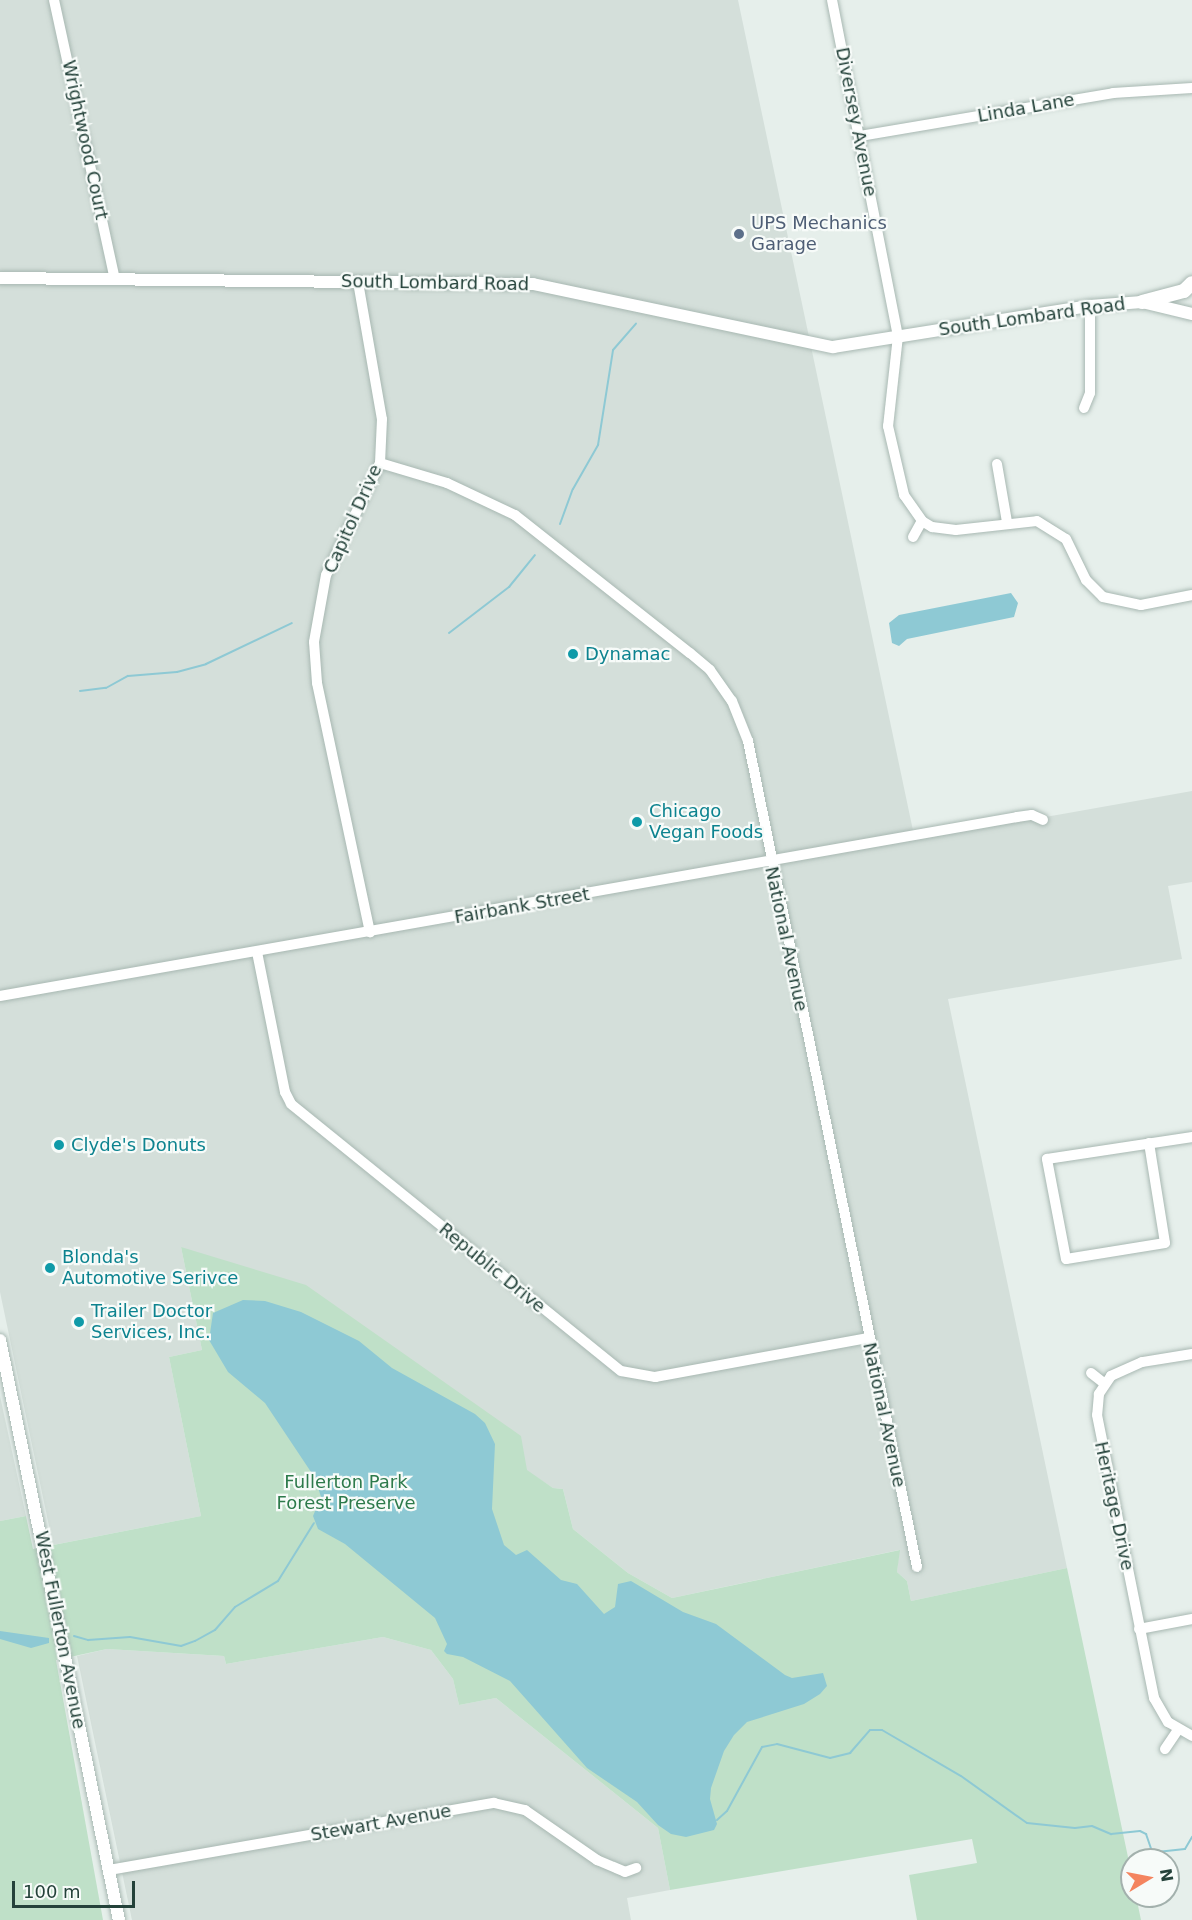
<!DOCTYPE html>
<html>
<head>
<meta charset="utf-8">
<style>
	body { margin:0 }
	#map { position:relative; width:1192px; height:1920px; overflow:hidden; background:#e6efeb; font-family:"DejaVu Sans",sans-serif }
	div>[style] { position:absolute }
	.built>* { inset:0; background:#d4dfda }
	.green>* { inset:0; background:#bfe0c8 }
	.water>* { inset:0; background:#8ec9d4 }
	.stream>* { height:2px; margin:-1px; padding:0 1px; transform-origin:1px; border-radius:1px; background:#8ec9d4 }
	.roads { filter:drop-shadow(0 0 2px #a8b8b2) drop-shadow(0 0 2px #a8b8b2) }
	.minor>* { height:10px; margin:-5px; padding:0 5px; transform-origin:5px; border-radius:5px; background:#fff }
	.tertiary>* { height:12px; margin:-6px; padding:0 6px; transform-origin:6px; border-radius:6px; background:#fff }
	.secondary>* { height:14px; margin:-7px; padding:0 7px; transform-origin:7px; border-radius:7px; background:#fff }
	.dots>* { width:16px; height:16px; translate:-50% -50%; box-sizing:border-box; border:3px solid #f7fbf9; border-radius:50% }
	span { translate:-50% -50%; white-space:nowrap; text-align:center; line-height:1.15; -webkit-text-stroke:4.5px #f7fbf9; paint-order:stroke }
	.street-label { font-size:18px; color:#24423a }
	.service-label { font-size:18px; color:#4e5e75 }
	.left { translate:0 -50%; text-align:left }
	.culture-label { font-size:18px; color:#0d838f }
	.park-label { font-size:18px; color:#2d7a4b }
	.north { position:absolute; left:1120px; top:1848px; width:60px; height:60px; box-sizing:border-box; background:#f7fbf9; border:2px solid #a3b1ad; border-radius:50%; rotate:80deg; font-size:16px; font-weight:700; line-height:24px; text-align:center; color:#24423a }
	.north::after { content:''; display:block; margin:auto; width:21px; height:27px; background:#f4845f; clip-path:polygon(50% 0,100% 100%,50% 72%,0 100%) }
	.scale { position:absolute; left:12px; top:1881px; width:123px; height:27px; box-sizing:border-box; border:3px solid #24423a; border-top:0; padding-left:8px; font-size:18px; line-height:21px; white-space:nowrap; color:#24423a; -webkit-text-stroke:4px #f7fbf9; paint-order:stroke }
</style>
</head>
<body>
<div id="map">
	<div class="built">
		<div style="clip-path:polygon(0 0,738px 0,915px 840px,1192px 791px,1192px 882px,1168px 886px,1182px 959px,948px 999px,1067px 1568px,911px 1601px,907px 1581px,897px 1572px,899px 1550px,672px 1598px,628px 1573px,573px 1529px,563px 1489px,553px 1488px,181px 1247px,202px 1350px,169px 1357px,201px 1516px,53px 1545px,0 1292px)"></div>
		<div style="clip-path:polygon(0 1396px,26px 1516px,0 1521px)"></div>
		<div style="clip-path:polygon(383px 1637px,431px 1650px,453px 1679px,459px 1705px,496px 1698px,658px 1828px,670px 1890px,627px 1898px,631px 1920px,132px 1920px,77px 1656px,107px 1649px,224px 1656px,226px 1664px)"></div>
	</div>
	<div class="green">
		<div style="clip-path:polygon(181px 1247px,306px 1285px,521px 1436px,527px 1470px,553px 1488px,563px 1489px,573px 1529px,628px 1573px,672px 1598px,900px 1550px,897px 1572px,907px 1581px,911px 1601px,1067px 1568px,1132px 1876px,1132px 1896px,1136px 1896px,1141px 1920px,917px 1920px,909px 1875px,977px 1863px,972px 1839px,670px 1890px,658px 1828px,496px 1698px,459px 1705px,453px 1679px,431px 1650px,383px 1637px,226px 1664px,224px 1656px,107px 1649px,56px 1660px,103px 1920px,0 1920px,0 1521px,26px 1516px,33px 1549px,201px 1516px,169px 1357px,202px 1350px)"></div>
	</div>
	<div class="water">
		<div style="clip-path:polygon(1011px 593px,1018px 603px,1014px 617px,907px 639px,899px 646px,892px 643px,889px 623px,899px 615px)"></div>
		<div style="clip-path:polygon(243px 1300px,265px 1301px,301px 1312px,359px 1341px,392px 1368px,475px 1414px,485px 1423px,495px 1444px,492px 1509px,504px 1545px,516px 1555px,527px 1550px,561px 1580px,577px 1584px,604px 1614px,615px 1607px,618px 1584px,631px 1581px,683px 1612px,716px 1624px,785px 1675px,792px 1678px,823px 1673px,827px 1686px,820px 1694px,804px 1704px,747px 1722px,734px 1735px,724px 1751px,711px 1788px,710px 1799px,717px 1824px,714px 1830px,686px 1837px,671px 1834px,658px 1825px,637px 1802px,587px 1768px,510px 1681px,463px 1657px,447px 1654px,444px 1651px,447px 1644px,435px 1618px,345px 1544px,318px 1529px,313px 1516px,321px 1497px,315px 1478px,265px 1403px,228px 1372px,209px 1340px,213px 1313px)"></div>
		<div style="clip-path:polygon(0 1631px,49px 1638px,49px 1643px,31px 1648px,0 1639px)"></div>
	</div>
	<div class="stream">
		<div style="left:560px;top:524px;width:37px;rotate:-70deg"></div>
		<div style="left:573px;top:489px;width:51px;rotate:-60.4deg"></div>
		<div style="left:598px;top:445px;width:96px;rotate:-81deg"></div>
		<div style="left:613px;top:350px;width:35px;rotate:-49deg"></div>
		<div style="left:449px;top:633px;width:76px;rotate:-37.5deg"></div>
		<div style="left:509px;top:587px;width:41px;rotate:-50.9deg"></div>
		<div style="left:80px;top:691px;width:26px;rotate:-7deg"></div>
		<div style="left:106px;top:688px;width:25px;rotate:-29deg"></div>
		<div style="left:128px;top:676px;width:49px;rotate:-4.7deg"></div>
		<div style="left:177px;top:672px;width:30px;rotate:-15deg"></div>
		<div style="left:206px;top:664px;width:95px;rotate:-25.5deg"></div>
		<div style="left:74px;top:1636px;width:15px;rotate:16deg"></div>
		<div style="left:88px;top:1640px;width:42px;rotate:-4.1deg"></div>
		<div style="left:130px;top:1637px;width:52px;rotate:10deg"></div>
		<div style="left:181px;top:1646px;width:15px;rotate:-20deg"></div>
		<div style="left:195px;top:1641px;width:23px;rotate:-29deg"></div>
		<div style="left:215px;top:1630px;width:30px;rotate:-49deg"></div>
		<div style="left:235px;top:1607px;width:50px;rotate:-31.2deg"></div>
		<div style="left:278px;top:1581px;width:68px;rotate:-58.2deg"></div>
		<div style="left:717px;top:1820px;width:13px;rotate:-42deg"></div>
		<div style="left:727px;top:1811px;width:73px;rotate:-61.3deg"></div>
		<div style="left:762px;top:1747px;width:15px;rotate:-11deg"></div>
		<div style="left:777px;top:1744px;width:55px;rotate:14.8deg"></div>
		<div style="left:830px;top:1758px;width:21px;rotate:-14deg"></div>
		<div style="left:850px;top:1753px;width:30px;rotate:-49deg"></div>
		<div style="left:870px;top:1730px;width:12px"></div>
		<div style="left:882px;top:1730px;width:91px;rotate:30.2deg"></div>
		<div style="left:961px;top:1776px;width:81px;rotate:35.5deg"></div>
		<div style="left:1027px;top:1823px;width:48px;rotate:5.9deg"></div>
		<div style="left:1075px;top:1828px;width:17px;rotate:-7deg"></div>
		<div style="left:1092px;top:1826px;width:21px;rotate:23deg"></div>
		<div style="left:1111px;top:1834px;width:29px;rotate:-6deg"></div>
		<div style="left:1140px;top:1831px;width:7px;rotate:27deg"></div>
		<div style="left:1146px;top:1834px;width:18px;rotate:71deg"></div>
		<div style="left:1152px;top:1851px;width:5px;rotate:11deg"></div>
		<div style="left:1157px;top:1852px;width:28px;rotate:-6deg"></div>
		<div style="left:1185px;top:1849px;width:14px;rotate:-60deg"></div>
	</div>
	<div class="roads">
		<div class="minor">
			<div style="left:54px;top:0;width:286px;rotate:77.7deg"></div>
			<div style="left:832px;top:0;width:342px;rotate:78.9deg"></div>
			<div style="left:898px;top:336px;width:91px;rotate:96.3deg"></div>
			<div style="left:888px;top:426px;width:71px;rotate:76.9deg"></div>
			<div style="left:904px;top:495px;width:32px;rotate:55deg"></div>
			<div style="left:860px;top:136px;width:257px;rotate:-9.6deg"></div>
			<div style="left:1113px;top:93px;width:79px;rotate:-3.6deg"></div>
			<div style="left:358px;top:282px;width:139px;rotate:80.1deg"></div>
			<div style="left:382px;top:419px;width:44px;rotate:92.6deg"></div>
			<div style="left:380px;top:463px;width:124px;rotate:115.7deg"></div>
			<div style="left:326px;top:575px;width:68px;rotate:100.2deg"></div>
			<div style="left:314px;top:642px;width:41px;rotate:85.8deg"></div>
			<div style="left:317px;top:683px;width:255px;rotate:78deg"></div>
			<div style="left:1084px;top:408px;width:16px;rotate:-68deg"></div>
			<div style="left:1090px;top:393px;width:87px;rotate:-90deg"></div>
			<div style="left:380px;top:463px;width:70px;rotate:16.6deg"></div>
			<div style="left:447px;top:483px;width:75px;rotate:25.2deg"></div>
			<div style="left:515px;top:515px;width:223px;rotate:38.3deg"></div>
			<div style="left:690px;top:653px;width:26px;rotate:40deg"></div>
			<div style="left:710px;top:670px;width:38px;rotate:55deg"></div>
			<div style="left:732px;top:701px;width:43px;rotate:68.2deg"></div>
			<div style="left:748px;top:741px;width:843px;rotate:78.44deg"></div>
			<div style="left:997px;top:464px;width:59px;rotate:80.2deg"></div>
			<div style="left:913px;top:537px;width:18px;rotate:-61deg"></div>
			<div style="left:922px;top:521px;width:12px;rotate:31deg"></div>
			<div style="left:932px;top:527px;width:24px;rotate:7deg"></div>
			<div style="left:956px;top:530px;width:81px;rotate:-6.3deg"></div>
			<div style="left:1037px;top:521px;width:34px;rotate:32deg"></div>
			<div style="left:1066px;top:539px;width:46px;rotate:64deg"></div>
			<div style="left:1086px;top:580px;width:24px;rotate:45deg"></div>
			<div style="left:1103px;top:597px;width:39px;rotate:12deg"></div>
			<div style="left:1141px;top:605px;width:52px;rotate:-11.1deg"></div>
			<div style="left:257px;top:952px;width:143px;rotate:78.7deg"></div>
			<div style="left:285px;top:1092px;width:13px;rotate:63deg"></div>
			<div style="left:291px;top:1104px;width:424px;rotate:39deg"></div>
			<div style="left:621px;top:1371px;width:35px;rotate:10deg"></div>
			<div style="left:655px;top:1377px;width:217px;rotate:-10.4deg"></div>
			<div style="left:0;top:996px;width:1033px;rotate:-9.98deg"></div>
			<div style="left:1017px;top:817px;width:15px;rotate:-8deg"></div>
			<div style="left:1032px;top:815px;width:12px;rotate:24deg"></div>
			<div style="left:1149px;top:1143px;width:101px;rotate:80.9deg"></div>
			<div style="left:1165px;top:1243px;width:100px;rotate:170.8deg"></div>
			<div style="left:1066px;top:1259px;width:102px;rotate:-100.8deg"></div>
			<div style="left:1047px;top:1159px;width:147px;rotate:-8.6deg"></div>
			<div style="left:1192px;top:1354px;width:51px;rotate:170.9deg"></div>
			<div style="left:1142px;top:1362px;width:34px;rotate:156deg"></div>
			<div style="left:1111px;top:1376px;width:22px;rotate:124deg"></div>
			<div style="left:1099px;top:1394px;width:21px;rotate:95deg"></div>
			<div style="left:1097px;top:1415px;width:289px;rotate:78.6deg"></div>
			<div style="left:1154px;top:1698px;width:28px;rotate:60deg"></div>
			<div style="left:1168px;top:1722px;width:28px;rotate:30deg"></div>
			<div style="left:1091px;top:1373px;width:16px;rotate:38deg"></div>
			<div style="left:1139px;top:1629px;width:54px;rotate:-10.7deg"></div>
			<div style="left:1165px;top:1749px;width:23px;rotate:-56deg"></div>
			<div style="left:109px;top:1870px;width:391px;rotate:-9.9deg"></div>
			<div style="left:494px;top:1803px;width:32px;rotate:13deg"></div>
			<div style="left:525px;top:1810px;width:88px;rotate:34.8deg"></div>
			<div style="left:597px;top:1860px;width:30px;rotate:23deg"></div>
			<div style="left:625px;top:1872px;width:12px;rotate:-20deg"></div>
		</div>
		<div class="tertiary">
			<div style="left:0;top:278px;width:533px;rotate:0.64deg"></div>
			<div style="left:533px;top:284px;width:307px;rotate:11.9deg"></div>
			<div style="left:833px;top:347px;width:260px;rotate:-9.1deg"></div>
			<div style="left:1090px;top:306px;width:52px;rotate:-4.4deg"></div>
			<div style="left:1142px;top:302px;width:51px;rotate:13.5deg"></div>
			<div style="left:0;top:1340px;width:592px;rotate:78.41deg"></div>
		</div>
		<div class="secondary">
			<div style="left:1142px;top:302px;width:43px;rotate:-14.7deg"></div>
			<div style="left:1184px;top:291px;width:11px;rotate:-45deg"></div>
		</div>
	</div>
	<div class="dots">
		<div style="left:739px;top:234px;background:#5c6f8a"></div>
		<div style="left:573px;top:654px;background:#0f9aa8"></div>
		<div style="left:637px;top:822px;background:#0f9aa8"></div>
		<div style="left:59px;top:1145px;background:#0f9aa8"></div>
		<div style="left:50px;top:1268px;background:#0f9aa8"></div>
		<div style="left:79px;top:1322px;background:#0f9aa8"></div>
	</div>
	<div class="street-label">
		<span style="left:1026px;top:108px;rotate:-10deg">Linda Lane</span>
		<span style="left:856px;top:122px;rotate:79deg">Diversey Avenue</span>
		<span style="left:85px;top:140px;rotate:78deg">Wrightwood Court</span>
		<span style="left:435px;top:283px;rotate:1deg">South Lombard Road</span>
		<span style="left:1032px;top:317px;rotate:-8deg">South Lombard Road</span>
		<span style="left:353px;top:519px;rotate:-66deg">Capitol Drive</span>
		<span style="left:522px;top:906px;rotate:-10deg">Fairbank Street</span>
		<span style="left:786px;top:939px;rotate:78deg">National Avenue</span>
		<span style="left:492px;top:1268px;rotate:39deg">Republic Drive</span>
		<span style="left:884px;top:1415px;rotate:78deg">National Avenue</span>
		<span style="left:1114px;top:1506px;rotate:78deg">Heritage Drive</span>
		<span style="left:60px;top:1630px;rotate:79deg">West Fullerton Avenue</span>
		<span style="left:381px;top:1823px;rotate:-10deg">Stewart Avenue</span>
	</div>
	<div class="service-label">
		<span class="left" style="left:751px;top:234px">UPS Mechanics<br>Garage</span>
	</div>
	<div class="culture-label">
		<span class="left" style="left:585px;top:654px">Dynamac</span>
		<span class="left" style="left:649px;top:822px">Chicago<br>Vegan Foods</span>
		<span class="left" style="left:71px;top:1145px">Clyde's Donuts</span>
		<span class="left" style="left:62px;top:1268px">Blonda's<br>Automotive Serivce</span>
		<span class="left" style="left:91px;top:1322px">Trailer Doctor<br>Services, Inc.</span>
	</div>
	<div class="park-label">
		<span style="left:346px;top:1493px">Fullerton Park<br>Forest Preserve</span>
	</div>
	<div class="north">N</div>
	<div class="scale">100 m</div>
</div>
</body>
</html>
